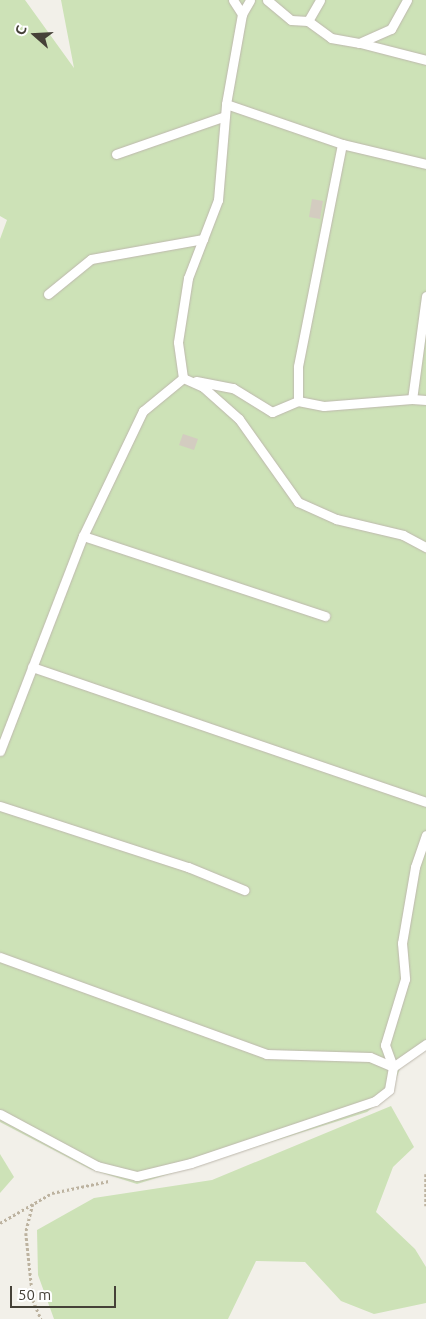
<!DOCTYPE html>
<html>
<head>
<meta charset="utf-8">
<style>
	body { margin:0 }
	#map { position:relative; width:426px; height:1319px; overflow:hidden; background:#f2f0e9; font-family:Ubuntu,sans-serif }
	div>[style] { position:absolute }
	.green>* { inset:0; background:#cde2b7 }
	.building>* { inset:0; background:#d3ccc0 }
	.path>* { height:2.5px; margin-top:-1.25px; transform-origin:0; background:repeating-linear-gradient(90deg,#bdb3a0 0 2.5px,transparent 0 5px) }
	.roads { filter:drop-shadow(0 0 1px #bdb8ad) drop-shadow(0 0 1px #bdb8ad) }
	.service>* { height:9px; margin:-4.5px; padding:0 4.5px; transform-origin:4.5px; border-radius:4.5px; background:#fff }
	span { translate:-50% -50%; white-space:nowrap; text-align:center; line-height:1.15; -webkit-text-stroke:4.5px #fff; paint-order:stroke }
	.north { position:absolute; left:10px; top:10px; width:50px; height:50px; -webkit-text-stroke:4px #fff; paint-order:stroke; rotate:289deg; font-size:14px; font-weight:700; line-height:20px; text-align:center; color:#454138 }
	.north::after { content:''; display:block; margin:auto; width:18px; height:22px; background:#454138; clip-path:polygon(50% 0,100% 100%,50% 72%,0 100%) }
	.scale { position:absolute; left:10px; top:1286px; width:106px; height:22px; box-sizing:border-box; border:2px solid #454138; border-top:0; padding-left:6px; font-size:15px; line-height:18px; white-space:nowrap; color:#454138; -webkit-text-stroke:4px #fff; paint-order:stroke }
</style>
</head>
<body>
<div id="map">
	<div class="green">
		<div style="clip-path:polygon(0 0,25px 0,74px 68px,61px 0,426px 0,426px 1050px,402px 1063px,391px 1093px,367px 1112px,137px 1184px,90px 1169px,0 1122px,0 239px,7px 220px,0 216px)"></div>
		<div style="clip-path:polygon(391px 1106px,414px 1147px,393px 1167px,376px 1212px,415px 1249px,426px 1267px,426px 1303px,374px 1314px,341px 1301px,305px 1262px,256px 1261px,228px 1319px,54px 1319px,38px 1275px,37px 1230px,94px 1198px,212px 1180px)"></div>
		<div style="clip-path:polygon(0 1154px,14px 1177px,0 1193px)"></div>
	</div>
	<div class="building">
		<div style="clip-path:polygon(312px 199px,323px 201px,320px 219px,309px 217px)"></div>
		<div style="clip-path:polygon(183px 434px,198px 439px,194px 450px,179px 445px)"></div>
	</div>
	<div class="path">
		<div style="left:426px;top:1174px;width:32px;rotate:90deg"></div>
		<div style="left:33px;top:1204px;width:30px;rotate:104deg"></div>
		<div style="left:26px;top:1233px;width:67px;rotate:84deg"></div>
		<div style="left:33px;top:1300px;width:21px;rotate:67deg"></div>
		<div style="left:0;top:1223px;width:60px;rotate:-30deg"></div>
		<div style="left:52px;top:1193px;width:58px;rotate:-11.9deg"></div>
	</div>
	<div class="roads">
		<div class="service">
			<div style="left:233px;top:0;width:17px;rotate:57deg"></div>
			<div style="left:267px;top:0;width:31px;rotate:40deg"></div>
			<div style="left:291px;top:20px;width:17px;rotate:3deg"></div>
			<div style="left:308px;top:21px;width:29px;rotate:36deg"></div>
			<div style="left:331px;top:38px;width:28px;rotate:10deg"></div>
			<div style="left:359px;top:43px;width:35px;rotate:-24deg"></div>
			<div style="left:391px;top:29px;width:33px;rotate:-61deg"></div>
			<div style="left:308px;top:21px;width:24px;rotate:-60deg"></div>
			<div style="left:360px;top:43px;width:68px;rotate:14.4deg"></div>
			<div style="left:226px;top:104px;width:123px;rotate:19deg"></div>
			<div style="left:342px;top:144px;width:86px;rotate:13.4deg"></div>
			<div style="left:342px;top:144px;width:227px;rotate:101.2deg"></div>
			<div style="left:298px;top:367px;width:34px;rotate:90deg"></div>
			<div style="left:298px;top:401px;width:26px;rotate:11deg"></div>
			<div style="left:324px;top:406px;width:88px;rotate:-4.5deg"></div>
			<div style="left:116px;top:154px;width:115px;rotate:-19.2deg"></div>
			<div style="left:48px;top:294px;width:55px;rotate:-39.1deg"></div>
			<div style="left:91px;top:259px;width:114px;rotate:-10.1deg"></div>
			<div style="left:426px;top:296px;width:104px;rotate:97.7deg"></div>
			<div style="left:412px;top:399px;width:14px;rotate:4deg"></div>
			<div style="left:183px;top:378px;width:22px;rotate:24deg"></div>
			<div style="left:203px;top:387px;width:48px;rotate:41.6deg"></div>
			<div style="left:239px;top:419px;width:102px;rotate:54.6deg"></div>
			<div style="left:298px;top:502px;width:42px;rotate:24.1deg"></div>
			<div style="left:336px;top:519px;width:69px;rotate:13.4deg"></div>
			<div style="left:403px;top:535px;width:26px;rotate:28deg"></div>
			<div style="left:196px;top:381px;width:38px;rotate:11deg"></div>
			<div style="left:233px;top:388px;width:46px;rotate:31.6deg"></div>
			<div style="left:272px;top:412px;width:28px;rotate:-23deg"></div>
			<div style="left:83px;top:536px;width:255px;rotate:18.3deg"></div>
			<div style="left:32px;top:667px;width:416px;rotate:18.9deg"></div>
			<div style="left:0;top:751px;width:230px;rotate:-68.9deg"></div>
			<div style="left:83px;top:536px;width:139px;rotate:-64.4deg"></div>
			<div style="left:143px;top:411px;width:52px;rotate:-39.5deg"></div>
			<div style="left:183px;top:378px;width:36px;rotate:-98deg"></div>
			<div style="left:178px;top:342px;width:65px;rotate:-81.1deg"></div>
			<div style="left:188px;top:278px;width:84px;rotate:-69deg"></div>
			<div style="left:218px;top:200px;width:96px;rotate:-85.2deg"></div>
			<div style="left:226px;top:104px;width:91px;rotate:-79.9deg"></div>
			<div style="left:242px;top:14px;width:16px;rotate:-60deg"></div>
			<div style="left:0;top:806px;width:198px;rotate:18deg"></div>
			<div style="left:188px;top:867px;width:61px;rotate:22.3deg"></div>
			<div style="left:426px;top:835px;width:34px;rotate:109deg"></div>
			<div style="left:415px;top:867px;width:77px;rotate:99.7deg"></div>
			<div style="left:402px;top:943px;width:36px;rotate:85deg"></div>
			<div style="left:405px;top:979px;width:69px;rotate:106.9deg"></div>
			<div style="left:385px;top:1045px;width:23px;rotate:70deg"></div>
			<div style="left:393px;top:1067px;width:40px;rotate:-34.9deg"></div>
			<div style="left:0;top:957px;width:283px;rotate:20deg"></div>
			<div style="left:266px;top:1054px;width:104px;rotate:1.7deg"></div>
			<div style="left:370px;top:1057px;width:25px;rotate:23deg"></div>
			<div style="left:393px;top:1067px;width:23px;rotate:100deg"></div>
			<div style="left:389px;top:1090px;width:18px;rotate:142deg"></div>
			<div style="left:375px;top:1101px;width:194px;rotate:161.4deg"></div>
			<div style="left:191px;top:1163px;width:56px;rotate:166.5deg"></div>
			<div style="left:137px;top:1176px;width:41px;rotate:-166deg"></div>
			<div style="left:97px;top:1166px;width:110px;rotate:-151.8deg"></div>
		</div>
	</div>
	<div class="north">С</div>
	<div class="scale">50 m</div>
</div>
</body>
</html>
